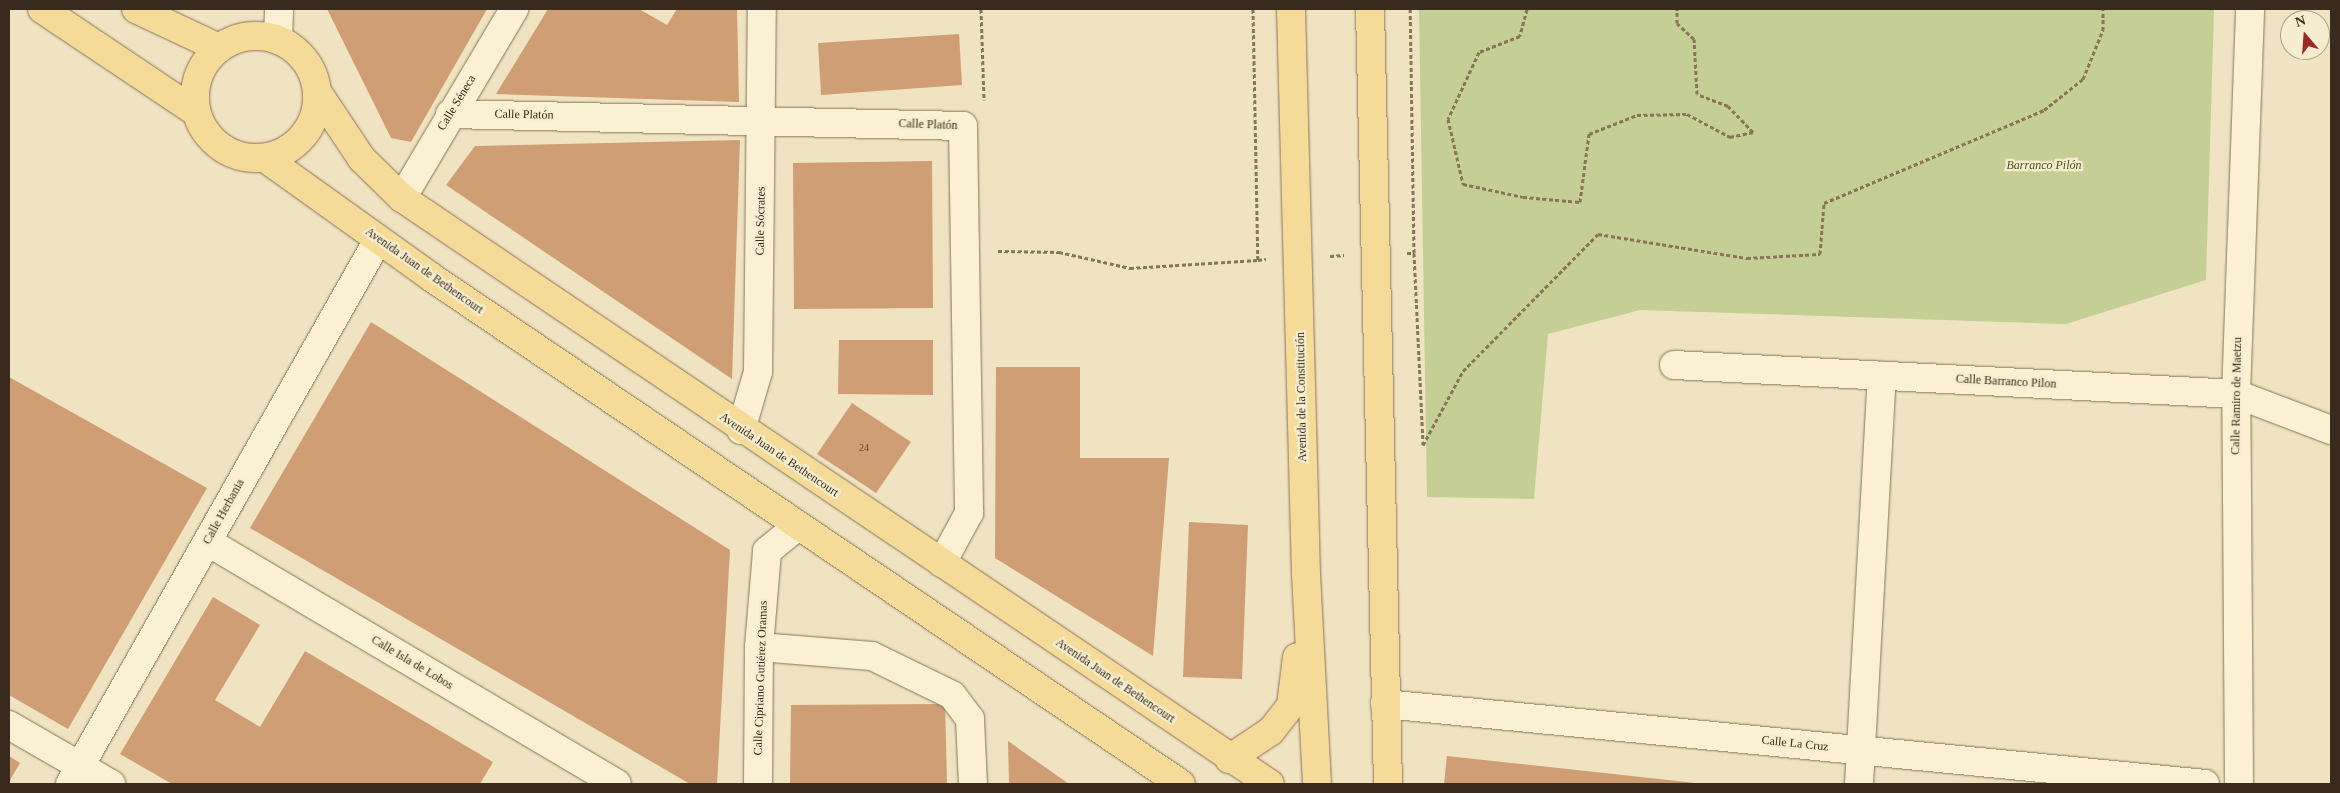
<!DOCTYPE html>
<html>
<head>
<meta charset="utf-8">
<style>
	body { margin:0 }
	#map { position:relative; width:2340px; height:793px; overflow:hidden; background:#efe3c1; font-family:Georgia,serif }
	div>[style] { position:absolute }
	.green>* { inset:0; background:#c5ce94 }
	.building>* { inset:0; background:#cf9e75 }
	.path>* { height:3px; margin-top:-1.5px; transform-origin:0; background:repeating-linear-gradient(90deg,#897458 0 4px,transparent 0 6.5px) }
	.roads { filter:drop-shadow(0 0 1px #897458) drop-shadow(0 0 1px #897458) }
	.minor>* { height:28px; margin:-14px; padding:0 14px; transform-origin:14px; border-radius:14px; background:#faf0d4 }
	.primary>* { height:28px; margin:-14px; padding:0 14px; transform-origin:14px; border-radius:14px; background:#f4db97 }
	.primary>.ring { margin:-14px; padding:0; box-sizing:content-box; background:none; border:28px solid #f4db97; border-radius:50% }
	span { translate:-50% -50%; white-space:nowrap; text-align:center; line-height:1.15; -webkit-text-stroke:4.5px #f6edd1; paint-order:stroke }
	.number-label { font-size:10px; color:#5e4833 }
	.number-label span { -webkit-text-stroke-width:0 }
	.street-label { font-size:12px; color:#382b1d }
	.park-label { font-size:12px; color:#475523; font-style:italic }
	.frame { position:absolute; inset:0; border:10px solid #382b1d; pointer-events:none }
	.north { position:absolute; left:2280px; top:10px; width:50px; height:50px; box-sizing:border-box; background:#f6edd1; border:1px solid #aa9f89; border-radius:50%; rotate:342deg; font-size:14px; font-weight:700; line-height:20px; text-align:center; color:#382b1d }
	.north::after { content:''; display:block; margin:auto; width:18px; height:22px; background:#9a2a26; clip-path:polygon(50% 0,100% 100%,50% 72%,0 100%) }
</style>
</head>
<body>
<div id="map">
	<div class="green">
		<div style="clip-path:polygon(1419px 9px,2214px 9px,2206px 280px,2066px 324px,1640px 310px,1548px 334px,1534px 499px,1427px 497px)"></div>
	</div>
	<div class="building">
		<div style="clip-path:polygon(327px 9px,487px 9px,411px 142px,391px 138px)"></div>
		<div style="clip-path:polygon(548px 9px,639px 9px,667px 25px,677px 9px,737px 9px,739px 102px,496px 94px)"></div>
		<div style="clip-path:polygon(959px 34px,962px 85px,821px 95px,818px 43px)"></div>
		<div style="clip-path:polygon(740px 140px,732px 379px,446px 185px,475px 146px)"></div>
		<div style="clip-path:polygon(932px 161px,933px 308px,794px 309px,793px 163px)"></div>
		<div style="clip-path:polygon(371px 322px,730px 550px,717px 784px,690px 784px,250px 528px)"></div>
		<div style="clip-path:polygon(839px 340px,933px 340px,933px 395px,838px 394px)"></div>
		<div style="clip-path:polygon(996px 367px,1080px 367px,1080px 458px,1169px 458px,1153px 656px,995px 558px)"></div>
		<div style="clip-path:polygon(9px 377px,207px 488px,68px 729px,9px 695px)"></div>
		<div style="clip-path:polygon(852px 403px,911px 442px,876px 493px,817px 454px)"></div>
		<div style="clip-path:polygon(1189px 522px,1248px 525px,1242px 679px,1183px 677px)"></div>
		<div style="clip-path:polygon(213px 597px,260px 625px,215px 700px,260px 727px,305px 651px,493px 762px,480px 784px,172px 784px,120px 754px)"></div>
		<div style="clip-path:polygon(945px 704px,947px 784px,790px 784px,791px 705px)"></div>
		<div style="clip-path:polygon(1008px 741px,1069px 784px,1009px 784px)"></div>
		<div style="clip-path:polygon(9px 756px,20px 763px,9px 782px)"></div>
		<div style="clip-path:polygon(1447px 756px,1696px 783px,1696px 784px,1444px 784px)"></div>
	</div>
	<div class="path">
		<div style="left:981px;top:9px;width:91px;rotate:88.1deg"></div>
		<div style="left:1253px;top:9px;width:251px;rotate:88.9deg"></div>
		<div style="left:1258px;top:260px;width:8px;rotate:-7deg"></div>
		<div style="left:1527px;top:9px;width:28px;rotate:105deg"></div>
		<div style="left:1520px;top:36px;width:44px;rotate:158.7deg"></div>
		<div style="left:1479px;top:52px;width:74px;rotate:114.8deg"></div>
		<div style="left:1448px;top:119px;width:67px;rotate:77deg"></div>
		<div style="left:1463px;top:184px;width:61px;rotate:12.2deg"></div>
		<div style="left:1523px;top:197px;width:57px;rotate:5deg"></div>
		<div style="left:1580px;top:202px;width:69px;rotate:-82.5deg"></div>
		<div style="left:1589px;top:134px;width:52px;rotate:-21.6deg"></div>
		<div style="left:1637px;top:115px;width:50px;rotate:-1.1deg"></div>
		<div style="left:1687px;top:114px;width:49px;rotate:28.1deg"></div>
		<div style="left:1730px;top:137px;width:24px;rotate:-12deg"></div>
		<div style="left:1753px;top:132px;width:36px;rotate:-134deg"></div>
		<div style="left:1728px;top:106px;width:33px;rotate:-159deg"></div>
		<div style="left:1697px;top:94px;width:55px;rotate:-93.1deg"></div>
		<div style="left:1694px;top:39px;width:23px;rotate:-137deg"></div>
		<div style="left:1677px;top:23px;width:14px;rotate:-90deg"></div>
		<div style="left:998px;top:251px;width:61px;rotate:0.9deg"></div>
		<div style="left:1059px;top:252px;width:73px;rotate:12.7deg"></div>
		<div style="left:1130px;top:268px;width:128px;rotate:-3.6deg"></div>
		<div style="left:1407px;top:253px;width:7px"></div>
		<div style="left:1414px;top:253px;width:244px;rotate:-90.9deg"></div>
		<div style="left:1414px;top:253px;width:192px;rotate:87.3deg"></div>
		<div style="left:1423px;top:445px;width:84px;rotate:-61.6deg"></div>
		<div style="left:1463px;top:371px;width:192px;rotate:-45.4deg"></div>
		<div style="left:1598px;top:234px;width:151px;rotate:9.2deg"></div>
		<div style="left:1747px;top:258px;width:73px;rotate:-3.1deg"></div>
		<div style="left:1820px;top:254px;width:51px;rotate:-85.5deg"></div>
		<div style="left:1824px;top:203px;width:239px;rotate:-22.9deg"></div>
		<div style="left:2044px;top:110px;width:50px;rotate:-38.5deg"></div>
		<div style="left:2083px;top:79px;width:53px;rotate:-67.8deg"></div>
		<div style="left:2103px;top:30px;width:21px;rotate:-90deg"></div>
		<div style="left:1330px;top:256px;width:14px;rotate:-4deg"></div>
	</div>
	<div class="roads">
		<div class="minor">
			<div style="left:278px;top:40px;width:31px;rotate:-88deg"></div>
			<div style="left:450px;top:114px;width:513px;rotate:1.34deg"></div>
			<div style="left:963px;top:126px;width:387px;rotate:89.1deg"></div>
			<div style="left:969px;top:513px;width:57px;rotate:118.4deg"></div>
			<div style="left:402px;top:198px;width:220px;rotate:-59.3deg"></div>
			<div style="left:1674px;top:365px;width:563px;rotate:2.95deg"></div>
			<div style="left:2236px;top:394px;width:102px;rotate:20.8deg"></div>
			<div style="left:741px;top:430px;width:60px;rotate:-73.7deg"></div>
			<div style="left:758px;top:372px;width:363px;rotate:-89.4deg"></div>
			<div style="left:208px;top:542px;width:475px;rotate:30.6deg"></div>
			<div style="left:759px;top:647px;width:113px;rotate:4.6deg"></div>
			<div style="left:872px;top:656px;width:89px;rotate:26deg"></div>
			<div style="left:952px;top:695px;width:30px;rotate:53deg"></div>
			<div style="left:970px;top:719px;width:65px;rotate:87.4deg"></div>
			<div style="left:1385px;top:704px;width:824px;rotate:5.57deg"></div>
			<div style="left:9px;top:725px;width:118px;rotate:30deg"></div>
			<div style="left:70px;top:784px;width:625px;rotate:-60.48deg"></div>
			<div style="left:758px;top:784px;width:137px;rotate:-89.6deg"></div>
			<div style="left:759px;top:647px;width:96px;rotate:-85.2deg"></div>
			<div style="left:767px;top:551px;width:38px;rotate:-39deg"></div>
			<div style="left:1859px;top:784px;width:409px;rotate:-86.8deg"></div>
			<div style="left:2239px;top:784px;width:390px;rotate:-90.4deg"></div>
			<div style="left:2236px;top:394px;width:385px;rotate:-87.9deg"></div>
		</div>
		<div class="primary">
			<div style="left:42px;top:9px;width:185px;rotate:33.8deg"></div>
			<div style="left:136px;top:9px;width:92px;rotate:25.2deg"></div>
			<div style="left:1291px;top:9px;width:565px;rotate:88.48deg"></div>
			<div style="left:1306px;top:574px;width:210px;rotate:87deg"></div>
			<div style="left:1370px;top:9px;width:775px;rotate:88.67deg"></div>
			<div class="ring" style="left:195px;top:36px;width:94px;height:94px"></div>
			<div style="left:318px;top:93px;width:79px;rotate:56.3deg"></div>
			<div style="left:362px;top:159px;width:56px;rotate:44.3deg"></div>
			<div style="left:402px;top:198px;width:1047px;rotate:34.02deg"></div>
			<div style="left:265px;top:158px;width:204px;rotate:35.6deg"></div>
			<div style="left:431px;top:277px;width:905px;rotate:34.06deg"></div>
			<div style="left:1229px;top:759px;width:50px;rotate:-33.7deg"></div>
			<div style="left:1271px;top:731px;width:33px;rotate:-52deg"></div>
			<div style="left:1291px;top:705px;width:48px;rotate:-82.9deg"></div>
		</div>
	</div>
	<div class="number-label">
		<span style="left:864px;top:448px">24</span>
	</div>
	<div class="street-label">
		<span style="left:457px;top:103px;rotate:-59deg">Calle Séneca</span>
		<span style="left:524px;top:115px;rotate:1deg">Calle Platón</span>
		<span style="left:928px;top:125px;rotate:2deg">Calle Platón</span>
		<span style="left:761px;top:221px;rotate:-89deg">Calle Sócrates</span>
		<span style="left:424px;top:271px;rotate:35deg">Avenida Juan de Bethencourt</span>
		<span style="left:2006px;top:382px;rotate:3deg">Calle Barranco Pilon</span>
		<span style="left:2237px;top:396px;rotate:-89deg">Calle Ramiro de Maetzu</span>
		<span style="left:1302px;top:397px;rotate:-91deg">Avenida de la Constitución</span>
		<span style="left:779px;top:455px;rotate:34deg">Avenida Juan de Bethencourt</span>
		<span style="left:224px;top:512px;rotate:-61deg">Calle Herbania</span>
		<span style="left:412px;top:663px;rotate:31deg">Calle Isla de Lobos</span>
		<span style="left:761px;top:678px;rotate:-88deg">Calle Cipriano Gutiérez Oramas</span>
		<span style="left:1115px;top:681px;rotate:34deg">Avenida Juan de Bethencourt</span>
		<span style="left:1795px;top:744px;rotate:6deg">Calle La Cruz</span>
	</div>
	<div class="park-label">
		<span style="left:2044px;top:166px">Barranco Pilón</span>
	</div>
	<div class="frame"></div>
	<div class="north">N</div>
</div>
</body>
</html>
